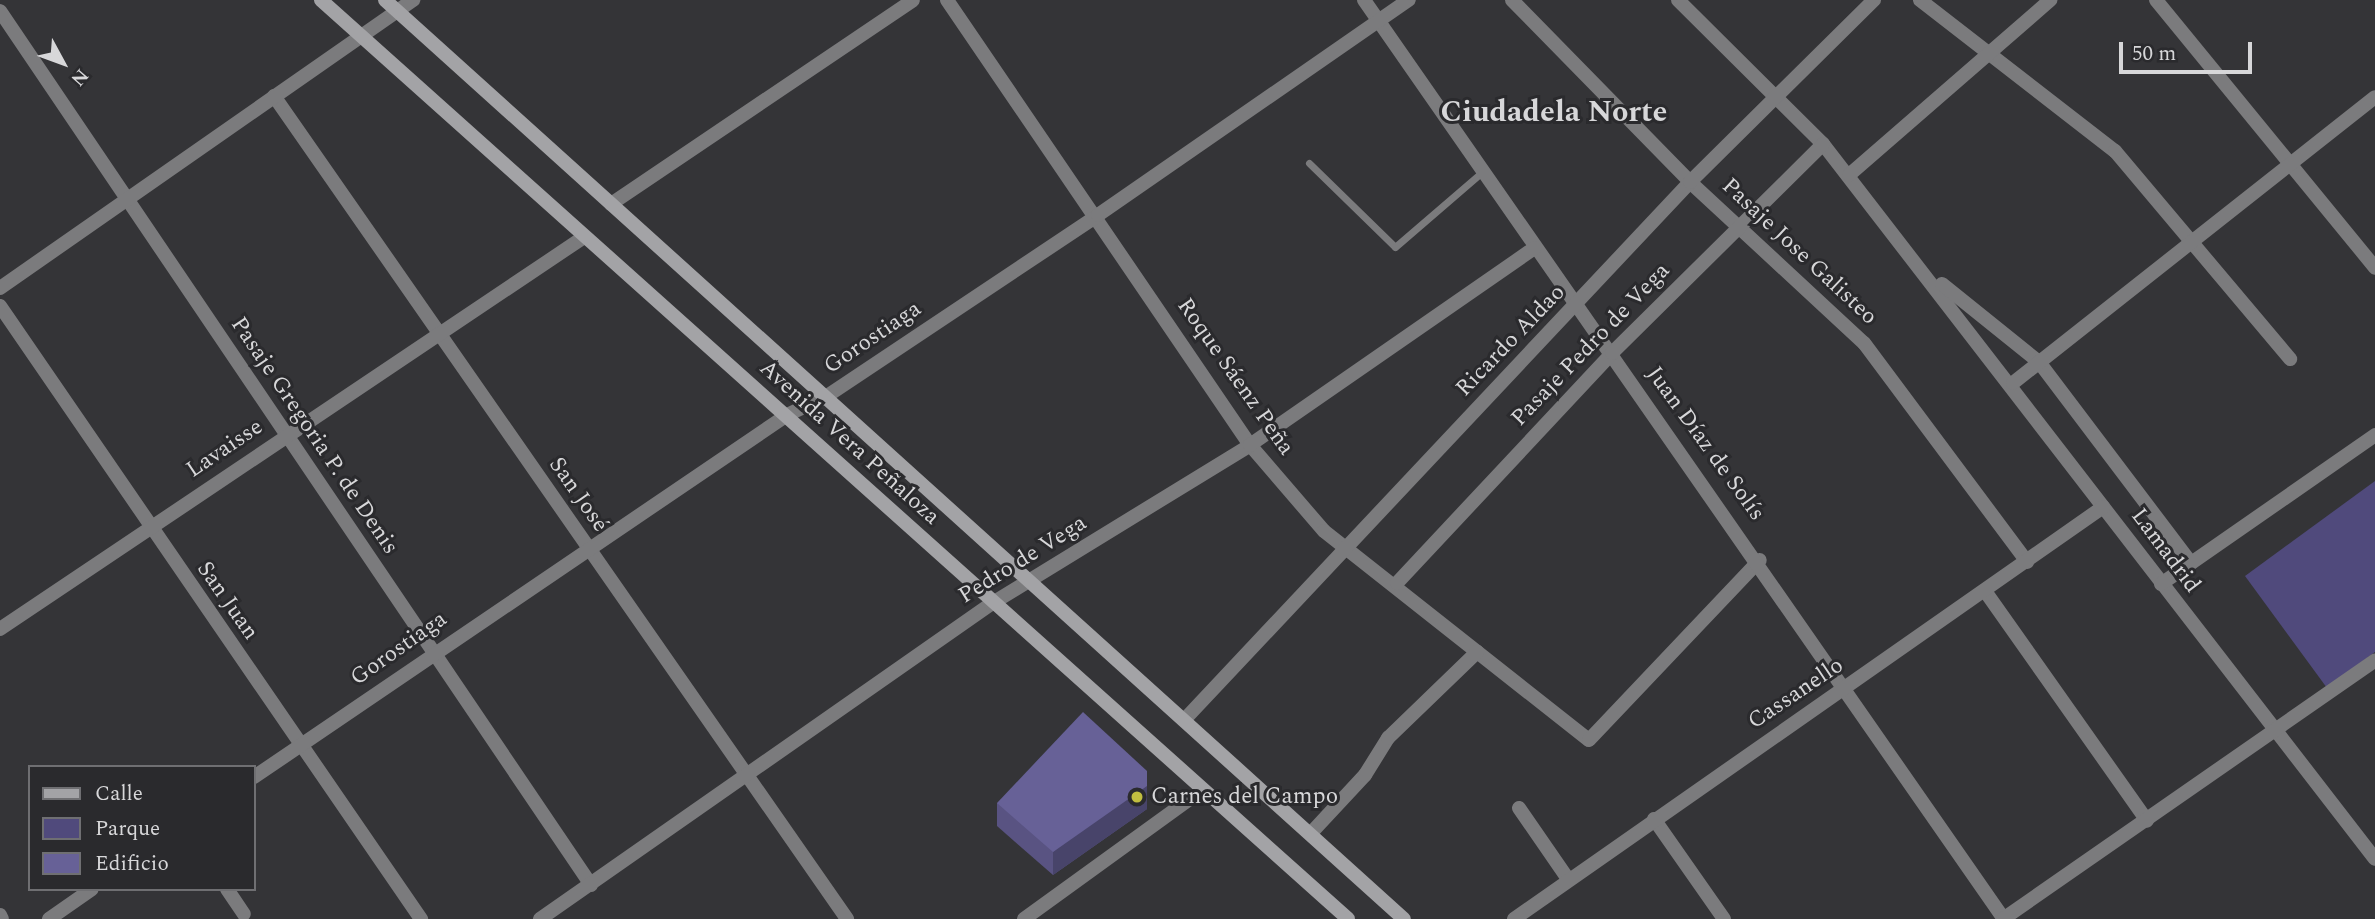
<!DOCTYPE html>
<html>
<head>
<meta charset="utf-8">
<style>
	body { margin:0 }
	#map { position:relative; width:2375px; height:919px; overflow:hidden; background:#343437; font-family:Spectral,serif }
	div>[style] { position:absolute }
	.green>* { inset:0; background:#504a7c }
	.lane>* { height:7px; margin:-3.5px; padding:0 3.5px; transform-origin:3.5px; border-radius:3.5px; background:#7b7b7d }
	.street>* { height:14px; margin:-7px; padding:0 7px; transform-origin:7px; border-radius:7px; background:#7b7b7d }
	.secondary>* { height:14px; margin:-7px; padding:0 7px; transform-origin:7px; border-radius:7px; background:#a3a3a6 }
	.wall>* { inset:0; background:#595382 }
	.shaded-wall>* { inset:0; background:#48446a }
	.building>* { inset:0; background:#676197 }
	.dots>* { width:19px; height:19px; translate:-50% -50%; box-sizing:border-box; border:4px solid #2a2a2d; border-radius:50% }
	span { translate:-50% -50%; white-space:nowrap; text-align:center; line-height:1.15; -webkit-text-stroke:6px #2a2a2d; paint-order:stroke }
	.street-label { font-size:23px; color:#d7d7d9 }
	.poi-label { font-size:23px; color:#d7d7d9 }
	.left { translate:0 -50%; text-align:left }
	.district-label { font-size:30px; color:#d7d7d9; font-weight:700 }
	.legend { position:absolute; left:28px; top:765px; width:228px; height:126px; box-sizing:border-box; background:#2a2a2d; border:2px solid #6f6f72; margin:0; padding:9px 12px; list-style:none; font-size:21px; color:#d7d7d9 }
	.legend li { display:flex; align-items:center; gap:14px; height:35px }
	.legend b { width:35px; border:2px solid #6f6f72 }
	.north { position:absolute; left:28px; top:28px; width:70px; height:70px; -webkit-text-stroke:5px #2a2a2d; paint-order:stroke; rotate:131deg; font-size:19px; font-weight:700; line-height:28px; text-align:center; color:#d7d7d9 }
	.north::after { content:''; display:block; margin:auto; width:24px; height:32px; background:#d7d7d9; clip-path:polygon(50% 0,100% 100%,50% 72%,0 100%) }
	.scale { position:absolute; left:2119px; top:42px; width:133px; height:32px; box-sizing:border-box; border:4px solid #d7d7d9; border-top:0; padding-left:9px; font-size:21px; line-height:24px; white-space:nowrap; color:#d7d7d9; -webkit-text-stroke:5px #2a2a2d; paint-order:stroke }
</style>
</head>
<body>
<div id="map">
	<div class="green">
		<div style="clip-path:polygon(2375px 481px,2375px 652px,2327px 688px,2245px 576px)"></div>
	</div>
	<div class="lane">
		<div style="left:1309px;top:163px;width:120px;rotate:44.3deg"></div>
		<div style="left:1395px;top:247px;width:112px;rotate:-40.7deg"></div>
	</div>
	<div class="street">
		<div style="left:947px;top:0;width:538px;rotate:55.75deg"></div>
		<div style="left:1250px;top:445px;width:113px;rotate:49.3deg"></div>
		<div style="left:1324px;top:531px;width:337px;rotate:38.3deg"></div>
		<div style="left:1589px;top:740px;width:248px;rotate:-46.5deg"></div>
		<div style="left:1364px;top:0;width:1120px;rotate:55.15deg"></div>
		<div style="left:1512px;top:0;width:255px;rotate:45.6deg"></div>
		<div style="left:1690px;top:182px;width:237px;rotate:42.8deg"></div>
		<div style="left:1864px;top:343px;width:273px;rotate:53.3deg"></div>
		<div style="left:1678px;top:0;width:204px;rotate:44.8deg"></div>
		<div style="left:1823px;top:144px;width:903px;rotate:52.33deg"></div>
		<div style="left:1920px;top:0;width:247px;rotate:37.8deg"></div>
		<div style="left:2115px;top:151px;width:272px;rotate:49.9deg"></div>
		<div style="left:2156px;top:0;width:346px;rotate:50.7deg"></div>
		<div style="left:0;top:11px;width:1055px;rotate:55.93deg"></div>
		<div style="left:274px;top:96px;width:1003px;rotate:55.15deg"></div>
		<div style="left:1849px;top:175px;width:267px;rotate:-41deg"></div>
		<div style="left:611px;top:204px;width:364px;rotate:-34deg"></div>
		<div style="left:1942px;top:284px;width:124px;rotate:38.8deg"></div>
		<div style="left:2039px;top:362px;width:252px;rotate:52.9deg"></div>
		<div style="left:0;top:288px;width:504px;rotate:-34.89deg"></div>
		<div style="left:0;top:306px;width:744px;rotate:55.52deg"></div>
		<div style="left:2013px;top:383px;width:461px;rotate:-38.3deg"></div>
		<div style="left:1397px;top:583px;width:315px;rotate:-46.9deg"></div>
		<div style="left:1612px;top:353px;width:297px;rotate:-44.7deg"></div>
		<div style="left:2161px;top:584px;width:261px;rotate:-34.8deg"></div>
		<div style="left:1985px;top:591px;width:281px;rotate:54.8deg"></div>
		<div style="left:0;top:629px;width:700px;rotate:-33.87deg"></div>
		<div style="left:1186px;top:718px;width:736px;rotate:-46.76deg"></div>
		<div style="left:1690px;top:182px;width:259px;rotate:-44.7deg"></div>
		<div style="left:254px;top:777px;width:644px;rotate:-34.18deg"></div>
		<div style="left:787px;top:415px;width:44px;rotate:-25.4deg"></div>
		<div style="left:827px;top:396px;width:326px;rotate:-33.7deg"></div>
		<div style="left:1098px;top:215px;width:378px;rotate:-34.7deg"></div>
		<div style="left:1519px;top:808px;width:86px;rotate:55.4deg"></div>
		<div style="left:1654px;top:819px;width:122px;rotate:55deg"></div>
		<div style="left:1312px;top:832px;width:78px;rotate:-47.1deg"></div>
		<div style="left:1365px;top:775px;width:44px;rotate:-58.1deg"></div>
		<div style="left:1388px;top:738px;width:124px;rotate:-44deg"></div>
		<div style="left:227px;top:889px;width:30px;rotate:56deg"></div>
		<div style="left:0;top:915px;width:4px;rotate:63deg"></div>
		<div style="left:49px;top:919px;width:52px;rotate:-34.9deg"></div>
		<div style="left:540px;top:919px;width:550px;rotate:-34.93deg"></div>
		<div style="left:991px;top:604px;width:304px;rotate:-31.5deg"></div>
		<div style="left:1250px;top:445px;width:346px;rotate:-34.7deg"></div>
		<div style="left:1024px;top:919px;width:218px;rotate:-35.9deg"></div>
		<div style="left:1514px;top:919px;width:719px;rotate:-34.97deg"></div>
		<div style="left:2003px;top:919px;width:453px;rotate:-34.8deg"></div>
	</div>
	<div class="secondary">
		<div style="left:321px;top:0;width:1378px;rotate:41.82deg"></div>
		<div style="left:385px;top:0;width:1372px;rotate:42.05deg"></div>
	</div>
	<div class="wall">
		<div style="clip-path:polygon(997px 803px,1147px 809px,1053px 875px,997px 826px)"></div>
	</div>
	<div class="shaded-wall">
		<div style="clip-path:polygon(1147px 771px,1147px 809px,1053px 875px,1053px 852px)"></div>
	</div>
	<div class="building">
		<div style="clip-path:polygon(1083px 712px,1147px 771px,1147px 786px,1053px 852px,997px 803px)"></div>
	</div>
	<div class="dots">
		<div style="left:1137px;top:797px;background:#c1be40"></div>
	</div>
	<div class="street-label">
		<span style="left:1799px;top:252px;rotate:43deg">Pasaje Jose Galisteo</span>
		<span style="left:873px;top:338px;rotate:-34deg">Gorostiaga</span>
		<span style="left:1511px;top:341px;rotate:-46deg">Ricardo Aldao</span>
		<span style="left:1591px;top:345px;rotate:-46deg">Pasaje Pedro de Vega</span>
		<span style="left:1235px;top:377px;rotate:55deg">Roque Sáenz Peña</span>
		<span style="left:314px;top:436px;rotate:56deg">Pasaje Gregoria P. de Denis</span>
		<span style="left:849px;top:443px;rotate:42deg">Avenida Vera Peñaloza</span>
		<span style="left:1705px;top:444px;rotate:54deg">Juan Díaz de Solís</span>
		<span style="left:225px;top:449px;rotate:-34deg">Lavaisse</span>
		<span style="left:578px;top:495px;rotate:55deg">San José</span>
		<span style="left:2165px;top:551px;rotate:53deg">Lamadrid</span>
		<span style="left:1023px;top:560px;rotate:-32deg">Pedro de Vega</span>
		<span style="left:227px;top:601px;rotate:55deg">San Juan</span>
		<span style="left:399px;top:649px;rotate:-35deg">Gorostiaga</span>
		<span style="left:1796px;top:694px;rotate:-34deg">Cassanello</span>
	</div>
	<div class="poi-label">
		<span class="left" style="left:1151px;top:797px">Carnes del Campo</span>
	</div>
	<div class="district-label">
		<span style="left:1554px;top:112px">Ciudadela Norte</span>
	</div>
	<ul class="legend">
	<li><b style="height:9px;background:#a3a3a6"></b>Calle</li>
	<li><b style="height:19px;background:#504a7c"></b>Parque</li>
	<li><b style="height:19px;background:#676197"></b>Edificio</li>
	</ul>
	<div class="north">N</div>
	<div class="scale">50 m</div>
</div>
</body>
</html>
